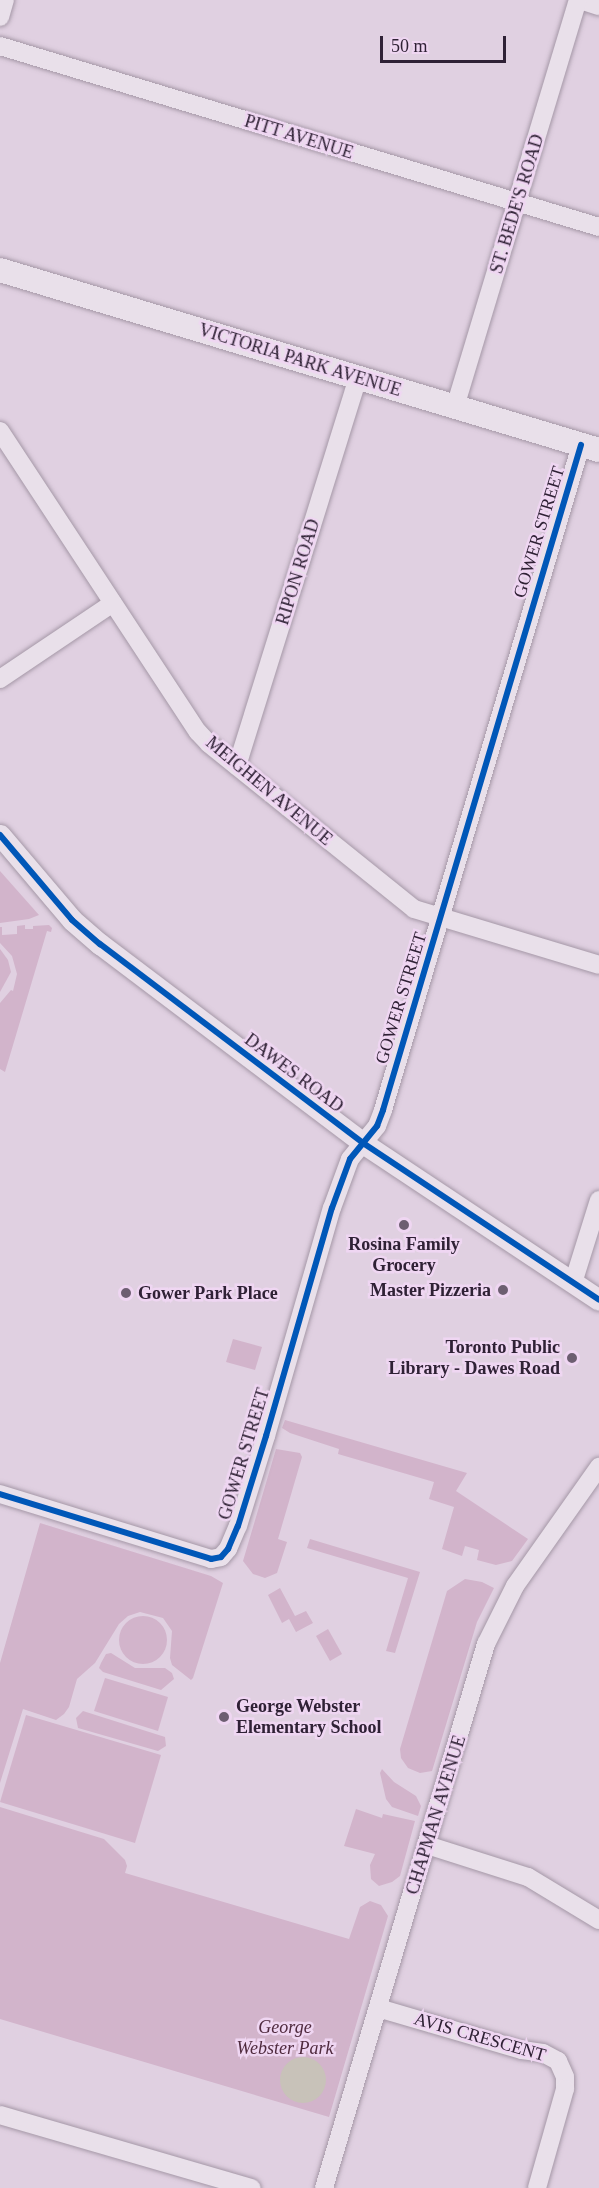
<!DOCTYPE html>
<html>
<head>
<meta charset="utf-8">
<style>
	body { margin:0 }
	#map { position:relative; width:599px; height:2188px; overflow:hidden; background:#e0d0e1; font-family:"Times New Roman",serif }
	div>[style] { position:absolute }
	.green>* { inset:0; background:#d2b4cb }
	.round { border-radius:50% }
	.water>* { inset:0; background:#c8c2b9 }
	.roads { filter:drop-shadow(0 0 2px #a598a7) drop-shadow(0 0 2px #a598a7) }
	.minor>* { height:18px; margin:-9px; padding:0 9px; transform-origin:9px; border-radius:9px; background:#e9e0ea }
	.tertiary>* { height:21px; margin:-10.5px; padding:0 10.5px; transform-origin:10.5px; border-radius:10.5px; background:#e9e0ea }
	.secondary>* { height:24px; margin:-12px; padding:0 12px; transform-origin:12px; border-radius:12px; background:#e9e0ea }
	.cycleway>* { height:6px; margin:-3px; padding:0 3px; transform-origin:3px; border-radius:3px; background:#0057b8 }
	.dots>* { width:16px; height:16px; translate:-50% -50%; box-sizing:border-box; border:3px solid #efd6f2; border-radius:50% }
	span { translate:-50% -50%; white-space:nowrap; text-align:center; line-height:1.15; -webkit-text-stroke:5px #efd6f2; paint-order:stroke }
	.street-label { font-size:18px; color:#2f2135 }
	.poi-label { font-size:18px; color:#2f2135; font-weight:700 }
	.right { translate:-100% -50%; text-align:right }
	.left { translate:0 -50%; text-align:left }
	.park-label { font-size:18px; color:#4f2a3e; font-style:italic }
	.scale { position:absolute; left:380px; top:36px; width:126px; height:27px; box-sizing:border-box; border:3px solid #2f2135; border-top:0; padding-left:8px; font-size:18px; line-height:21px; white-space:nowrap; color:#2f2135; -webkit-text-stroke:4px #efd6f2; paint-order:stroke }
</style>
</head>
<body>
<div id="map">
	<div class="green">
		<div style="clip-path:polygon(0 871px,39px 915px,29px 919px,0 923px)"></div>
		<div style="clip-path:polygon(25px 925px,25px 929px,33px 929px,33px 926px,49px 925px,52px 928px,51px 932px,47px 931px,5px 1072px,0 1069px,0 1003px,11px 990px,13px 991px,17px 974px,12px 956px,0 943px,0 927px,2px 927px,2px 935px,17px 934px,17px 926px)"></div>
		<div style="clip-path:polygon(0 949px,8px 960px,11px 972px,0 992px)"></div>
		<div style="clip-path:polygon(233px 1339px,262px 1347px,255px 1370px,226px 1362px)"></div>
		<div style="clip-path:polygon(285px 1420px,467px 1473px,456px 1491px,528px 1539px,512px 1561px,496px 1565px,477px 1560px,479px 1550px,465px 1546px,462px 1556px,442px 1549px,454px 1507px,429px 1499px,434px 1482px,338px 1454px,339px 1449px,290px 1433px,282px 1428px)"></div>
		<div style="clip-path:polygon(276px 1449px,300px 1453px,302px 1457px,278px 1539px,287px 1542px,277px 1573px,265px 1578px,253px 1574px,243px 1561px)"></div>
		<div style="clip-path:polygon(40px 1523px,211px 1576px,223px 1583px,193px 1678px,191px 1680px,172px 1665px,170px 1658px,172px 1631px,163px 1618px,140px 1612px,128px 1616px,119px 1624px,95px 1663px,77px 1679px,69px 1707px,64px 1714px,56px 1720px,23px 1709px,0 1783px,0 1663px)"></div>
		<div style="clip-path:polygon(310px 1539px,420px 1572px,395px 1653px,386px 1651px,408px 1578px,307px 1548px)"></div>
		<div style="clip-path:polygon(465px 1579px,482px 1582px,494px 1588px,477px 1622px,432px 1771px,420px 1773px,408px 1768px,401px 1758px,400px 1749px,447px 1591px)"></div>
		<div style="clip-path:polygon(280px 1588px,295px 1616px,306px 1611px,313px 1623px,296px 1632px,289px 1619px,282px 1623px,268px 1595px)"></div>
		<div class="round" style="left:119px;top:1616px;width:48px;height:48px"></div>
		<div style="clip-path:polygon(328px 1629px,342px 1654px,330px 1661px,316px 1636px)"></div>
		<div style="clip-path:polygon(111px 1653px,135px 1668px,165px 1668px,172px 1673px,174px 1679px,161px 1690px,103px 1672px,99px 1668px,101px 1663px,106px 1654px)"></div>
		<div style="clip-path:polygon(105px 1678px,168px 1697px,158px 1731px,94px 1711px)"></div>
		<div style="clip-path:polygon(83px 1711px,165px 1737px,166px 1746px,158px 1751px,78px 1728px,76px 1718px)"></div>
		<div style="clip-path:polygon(26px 1715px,161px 1755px,135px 1843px,0 1802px)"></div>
		<div style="clip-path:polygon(382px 1769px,394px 1782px,416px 1796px,421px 1806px,418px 1816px,392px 1807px,386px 1799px,380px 1773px)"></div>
		<div style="clip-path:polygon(0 1807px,104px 1839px,125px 1860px,127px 1866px,125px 1873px,349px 1939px,360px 1907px,370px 1901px,381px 1905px,388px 1916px,329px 2117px,0 2019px)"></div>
		<div style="clip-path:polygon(356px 1809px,382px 1818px,383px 1814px,415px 1821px,400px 1876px,392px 1882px,379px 1886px,371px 1879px,370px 1865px,375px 1854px,344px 1846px)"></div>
	</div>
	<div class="water">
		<div class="round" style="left:280px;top:2057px;width:46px;height:46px"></div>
	</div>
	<div class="roads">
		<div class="minor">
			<div style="left:580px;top:0;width:20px;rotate:18deg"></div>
			<div style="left:0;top:17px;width:18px;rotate:-74deg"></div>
			<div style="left:0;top:46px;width:626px;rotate:16.81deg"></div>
			<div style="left:455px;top:407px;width:425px;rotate:-73.2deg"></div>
			<div style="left:0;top:431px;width:360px;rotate:56.7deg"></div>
			<div style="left:198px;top:732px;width:16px;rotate:47deg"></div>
			<div style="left:209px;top:744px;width:263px;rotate:38.8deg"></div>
			<div style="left:414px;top:909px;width:193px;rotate:16.8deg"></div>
			<div style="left:0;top:679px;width:136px;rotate:-33.9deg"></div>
			<div style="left:237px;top:766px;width:406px;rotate:-72.7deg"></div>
			<div style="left:573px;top:1283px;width:87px;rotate:-72.6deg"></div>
			<div style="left:0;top:1494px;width:221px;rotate:17.1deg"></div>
			<div style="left:211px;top:1559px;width:10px;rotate:-11deg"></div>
			<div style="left:221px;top:1557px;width:11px;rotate:-49deg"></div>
			<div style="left:228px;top:1549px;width:25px;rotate:-67deg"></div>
			<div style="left:238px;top:1526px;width:94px;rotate:-72.7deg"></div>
			<div style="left:266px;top:1436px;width:237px;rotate:-73.9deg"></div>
			<div style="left:332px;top:1208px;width:52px;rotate:-69.8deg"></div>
			<div style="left:350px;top:1159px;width:43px;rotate:-50.7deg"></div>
			<div style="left:377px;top:1126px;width:17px;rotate:-69deg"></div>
			<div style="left:383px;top:1110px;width:694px;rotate:-73.42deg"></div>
			<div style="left:427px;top:1845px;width:106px;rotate:17.6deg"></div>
			<div style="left:528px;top:1877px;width:83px;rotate:31.2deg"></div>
			<div style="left:378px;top:2008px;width:150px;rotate:16.3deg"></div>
			<div style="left:522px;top:2050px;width:21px;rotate:8deg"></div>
			<div style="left:543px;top:2053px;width:17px;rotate:28deg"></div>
			<div style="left:558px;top:2061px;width:17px;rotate:66deg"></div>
			<div style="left:565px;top:2077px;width:12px;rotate:90deg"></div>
			<div style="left:565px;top:2089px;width:103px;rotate:105.8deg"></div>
			<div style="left:0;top:2115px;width:262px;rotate:16.2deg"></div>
			<div style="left:324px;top:2188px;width:568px;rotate:-73.42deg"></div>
			<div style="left:486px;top:1644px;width:65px;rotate:-63.4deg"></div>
			<div style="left:515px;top:1586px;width:146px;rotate:-54.8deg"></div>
		</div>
		<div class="tertiary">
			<div style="left:0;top:835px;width:111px;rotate:49.7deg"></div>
			<div style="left:72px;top:920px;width:37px;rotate:41deg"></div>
			<div style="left:100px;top:944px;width:330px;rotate:37.1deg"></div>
			<div style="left:363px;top:1143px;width:283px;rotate:33.6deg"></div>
		</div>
		<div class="secondary">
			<div style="left:0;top:270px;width:625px;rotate:16.73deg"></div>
		</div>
	</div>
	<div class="cycleway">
		<div style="left:0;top:835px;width:111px;rotate:49.7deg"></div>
		<div style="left:72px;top:920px;width:37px;rotate:41deg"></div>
		<div style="left:100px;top:944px;width:330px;rotate:37.1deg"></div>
		<div style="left:363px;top:1143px;width:283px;rotate:33.6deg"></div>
		<div style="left:0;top:1494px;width:221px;rotate:17.1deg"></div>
		<div style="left:211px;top:1559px;width:10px;rotate:-11deg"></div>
		<div style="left:221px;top:1557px;width:11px;rotate:-49deg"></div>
		<div style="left:228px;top:1549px;width:25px;rotate:-67deg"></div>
		<div style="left:238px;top:1526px;width:94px;rotate:-72.7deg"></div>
		<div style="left:266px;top:1436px;width:237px;rotate:-73.9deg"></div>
		<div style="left:332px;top:1208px;width:52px;rotate:-69.8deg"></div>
		<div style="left:350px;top:1159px;width:43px;rotate:-50.7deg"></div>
		<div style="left:377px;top:1126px;width:17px;rotate:-69deg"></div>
		<div style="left:383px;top:1110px;width:694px;rotate:-73.42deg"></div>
	</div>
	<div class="dots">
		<div style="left:404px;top:1225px;background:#6d5e71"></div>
		<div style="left:503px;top:1290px;background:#6d5e71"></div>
		<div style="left:126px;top:1293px;background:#6d5e71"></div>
		<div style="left:572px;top:1358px;background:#6d5e71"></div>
		<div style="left:224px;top:1717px;background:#6d5e71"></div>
	</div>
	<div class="street-label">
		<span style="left:299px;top:137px;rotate:17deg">PITT AVENUE</span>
		<span style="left:517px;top:204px;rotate:-73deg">ST. BEDE'S ROAD</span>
		<span style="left:300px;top:360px;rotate:17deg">VICTORIA PARK AVENUE</span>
		<span style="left:539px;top:532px;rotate:-73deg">GOWER STREET</span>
		<span style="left:298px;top:572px;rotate:-73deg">RIPON ROAD</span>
		<span style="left:269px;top:791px;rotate:40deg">MEIGHEN AVENUE</span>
		<span style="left:401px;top:998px;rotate:-73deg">GOWER STREET</span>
		<span style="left:294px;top:1073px;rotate:37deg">DAWES ROAD</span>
		<span style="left:244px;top:1454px;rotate:-73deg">GOWER STREET</span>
		<span style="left:436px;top:1815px;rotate:-73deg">CHAPMAN AVENUE</span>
		<span style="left:480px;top:2037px;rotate:16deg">AVIS CRESCENT</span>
	</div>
	<div class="poi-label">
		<span style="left:404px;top:1255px">Rosina Family<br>Grocery</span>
		<span class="right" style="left:491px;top:1290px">Master Pizzeria</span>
		<span class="left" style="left:138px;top:1293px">Gower Park Place</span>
		<span class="right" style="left:560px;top:1358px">Toronto Public<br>Library - Dawes Road</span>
		<span class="left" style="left:236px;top:1717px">George Webster<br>Elementary School</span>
	</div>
	<div class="park-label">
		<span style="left:285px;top:2038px">George<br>Webster Park</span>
	</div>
	<div class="scale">50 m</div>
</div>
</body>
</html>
